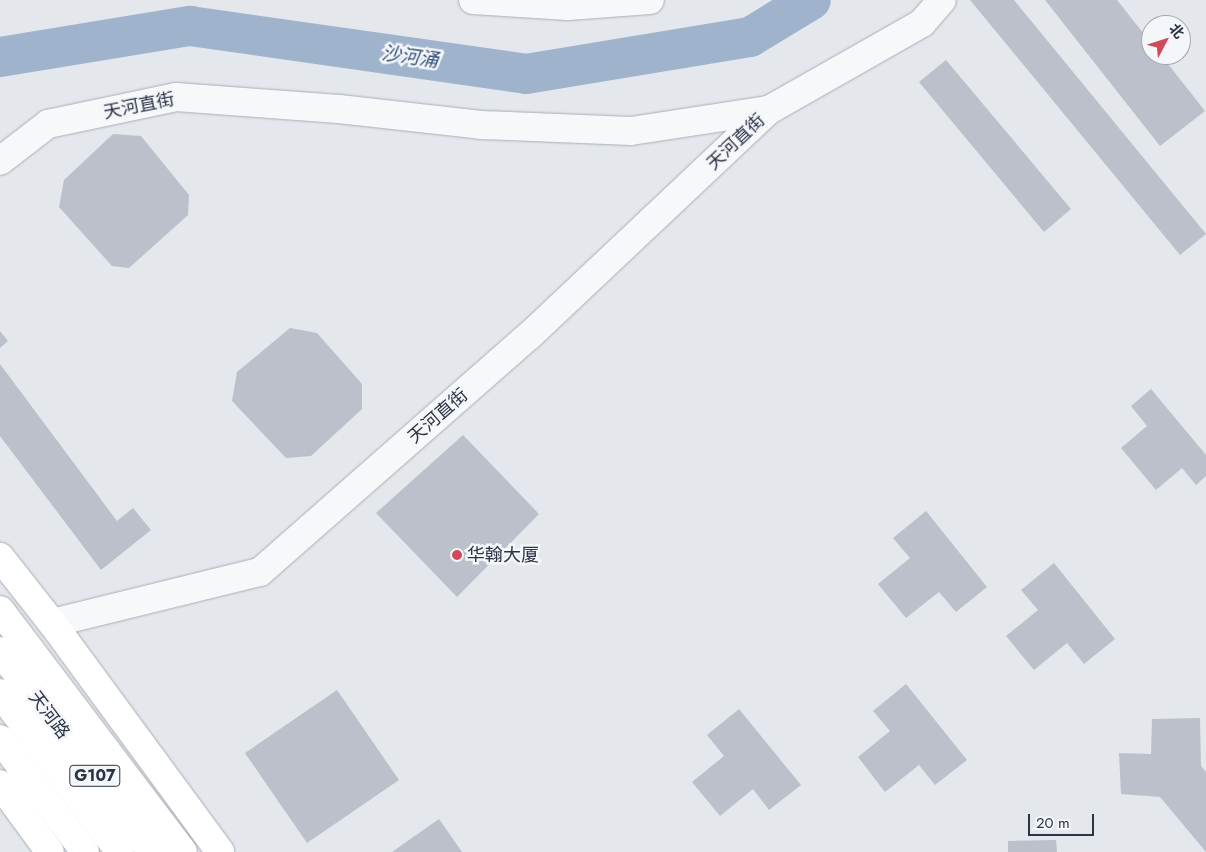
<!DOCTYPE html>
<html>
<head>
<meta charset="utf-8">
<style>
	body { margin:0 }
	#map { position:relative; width:1206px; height:852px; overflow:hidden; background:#e4e7ec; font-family:Jost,"Noto Sans SC",sans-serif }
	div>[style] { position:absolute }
	.river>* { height:40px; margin:-20px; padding:0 20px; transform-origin:20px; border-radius:20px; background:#9fb4cc }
	.building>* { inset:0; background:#bbc0ca }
	.roads { filter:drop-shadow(0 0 1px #a9aeb7) drop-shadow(0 0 1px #a9aeb7) }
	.minor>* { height:28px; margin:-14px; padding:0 14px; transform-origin:14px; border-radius:14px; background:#f7f8fa }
	.major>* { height:28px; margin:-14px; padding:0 14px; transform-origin:14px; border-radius:14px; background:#fff }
	.highway>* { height:28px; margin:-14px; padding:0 14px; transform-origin:14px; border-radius:14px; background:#fff }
	.dots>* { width:14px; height:14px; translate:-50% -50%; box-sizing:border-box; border:2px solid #f4f6f9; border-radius:50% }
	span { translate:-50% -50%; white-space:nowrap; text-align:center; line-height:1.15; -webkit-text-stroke:5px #f4f6f9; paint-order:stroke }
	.shield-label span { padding:1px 4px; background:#f4f6f9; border:1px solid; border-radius:4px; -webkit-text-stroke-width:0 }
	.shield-label { font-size:16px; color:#2b3445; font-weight:700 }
	.street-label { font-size:18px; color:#2b3445 }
	.poi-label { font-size:18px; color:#2b3445 }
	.left { translate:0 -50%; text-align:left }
	.water-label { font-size:19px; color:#34527a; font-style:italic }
	.north { position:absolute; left:1141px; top:15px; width:50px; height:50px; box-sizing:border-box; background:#f4f6f9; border:1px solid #a4a8b1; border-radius:50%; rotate:50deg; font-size:14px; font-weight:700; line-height:20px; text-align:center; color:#2b3445 }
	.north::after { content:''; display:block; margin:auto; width:18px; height:22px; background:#d1495b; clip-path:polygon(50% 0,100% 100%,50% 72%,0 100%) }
	.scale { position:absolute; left:1028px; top:814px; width:66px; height:22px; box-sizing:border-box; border:2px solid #2b3445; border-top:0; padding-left:6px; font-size:15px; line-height:18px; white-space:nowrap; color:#2b3445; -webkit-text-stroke:4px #f4f6f9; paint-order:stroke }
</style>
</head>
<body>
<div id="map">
	<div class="river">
		<div style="left:0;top:57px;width:193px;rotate:-9.3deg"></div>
		<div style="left:190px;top:26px;width:339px;rotate:8.1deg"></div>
		<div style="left:526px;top:74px;width:227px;rotate:-9.4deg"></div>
		<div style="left:750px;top:37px;width:71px;rotate:-31.2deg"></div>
	</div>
	<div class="building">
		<div style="clip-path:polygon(970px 0,1014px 0,1206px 234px,1180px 255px)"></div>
		<div style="clip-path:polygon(1045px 0,1117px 0,1151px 43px,1151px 55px,1161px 55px,1205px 111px,1160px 146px)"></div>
		<div style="clip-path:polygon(946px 60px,1071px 209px,1044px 232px,919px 82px)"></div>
		<div style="clip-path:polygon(113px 134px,141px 136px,189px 195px,188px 215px,129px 268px,112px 266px,59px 207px,64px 180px)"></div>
		<div style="clip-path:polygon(290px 328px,317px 333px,362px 384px,362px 409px,311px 456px,286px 458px,232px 401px,237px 372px)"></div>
		<div style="clip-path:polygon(0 331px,8px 341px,0 348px)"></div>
		<div style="clip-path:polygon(0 364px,117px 521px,133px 508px,151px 530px,101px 570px,0 436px)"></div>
		<div style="clip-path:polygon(1151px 389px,1206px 455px,1206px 476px,1196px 485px,1182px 468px,1156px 490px,1121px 448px,1147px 426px,1131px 406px)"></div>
		<div style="clip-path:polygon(463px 435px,539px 514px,457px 597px,376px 513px)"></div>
		<div style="clip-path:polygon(926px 511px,987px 587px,956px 612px,939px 592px,906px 618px,878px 584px,910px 558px,893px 538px)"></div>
		<div style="clip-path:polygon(1054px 563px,1115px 639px,1084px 664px,1067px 643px,1034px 670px,1006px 636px,1038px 610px,1021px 590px)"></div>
		<div style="clip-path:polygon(906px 684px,967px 760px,935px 785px,919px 765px,885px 792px,858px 757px,890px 731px,873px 711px)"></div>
		<div style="clip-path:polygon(337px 690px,399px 780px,307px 843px,245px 753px)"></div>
		<div style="clip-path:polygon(739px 709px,801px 785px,769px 810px,753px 789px,720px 816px,692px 782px,724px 756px,707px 735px)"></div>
		<div style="clip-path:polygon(1200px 718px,1201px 766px,1206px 772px,1206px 852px,1160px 797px,1121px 794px,1119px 753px,1151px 754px,1152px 719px)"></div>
		<div style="clip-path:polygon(439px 819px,462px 852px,392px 852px)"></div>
		<div style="clip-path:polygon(1056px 840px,1057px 852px,1008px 852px,1008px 841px)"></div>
	</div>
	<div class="roads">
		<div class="minor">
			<div style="left:473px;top:0;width:95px;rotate:3.6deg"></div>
			<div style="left:568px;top:6px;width:82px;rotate:-4.2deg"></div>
			<div style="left:0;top:161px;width:61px;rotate:-37.6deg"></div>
			<div style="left:48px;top:124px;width:131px;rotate:-11.9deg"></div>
			<div style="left:176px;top:97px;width:163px;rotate:4.2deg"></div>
			<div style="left:339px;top:109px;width:143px;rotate:6.4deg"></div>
			<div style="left:481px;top:125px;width:150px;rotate:2.3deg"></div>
			<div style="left:631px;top:131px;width:140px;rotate:-8.7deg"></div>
			<div style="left:769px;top:110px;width:176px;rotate:-29.6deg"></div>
			<div style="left:922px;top:23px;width:30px;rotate:-49deg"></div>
			<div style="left:52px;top:623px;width:214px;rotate:-13.8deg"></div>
			<div style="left:260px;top:572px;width:358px;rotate:-41.3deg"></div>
			<div style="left:529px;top:336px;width:330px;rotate:-43.3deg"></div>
		</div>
		<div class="major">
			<div style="left:0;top:557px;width:84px;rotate:51.8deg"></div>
			<div style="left:52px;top:623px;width:284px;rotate:53.7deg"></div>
			<div style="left:0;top:784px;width:84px;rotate:53.7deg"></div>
		</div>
		<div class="highway">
			<div style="left:0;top:610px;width:303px;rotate:52.9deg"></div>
			<div style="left:0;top:651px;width:252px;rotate:52.9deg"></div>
			<div style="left:0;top:693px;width:199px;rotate:53deg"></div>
			<div style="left:0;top:739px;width:141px;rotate:53deg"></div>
		</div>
	</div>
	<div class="dots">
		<div style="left:457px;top:555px;background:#d1495b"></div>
	</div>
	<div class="shield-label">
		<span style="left:95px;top:776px">G107</span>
	</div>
	<div class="street-label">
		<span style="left:139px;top:106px;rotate:-11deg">天河直街</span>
		<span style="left:736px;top:142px;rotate:-43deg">天河直街</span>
		<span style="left:438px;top:416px;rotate:-41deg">天河直街</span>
		<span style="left:49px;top:715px;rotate:53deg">天河路</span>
	</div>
	<div class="poi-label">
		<span class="left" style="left:467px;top:555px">华翰大厦</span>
	</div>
	<div class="water-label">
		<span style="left:410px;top:57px;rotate:8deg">沙河涌</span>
	</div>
	<div class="north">北</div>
	<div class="scale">20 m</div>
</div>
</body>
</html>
